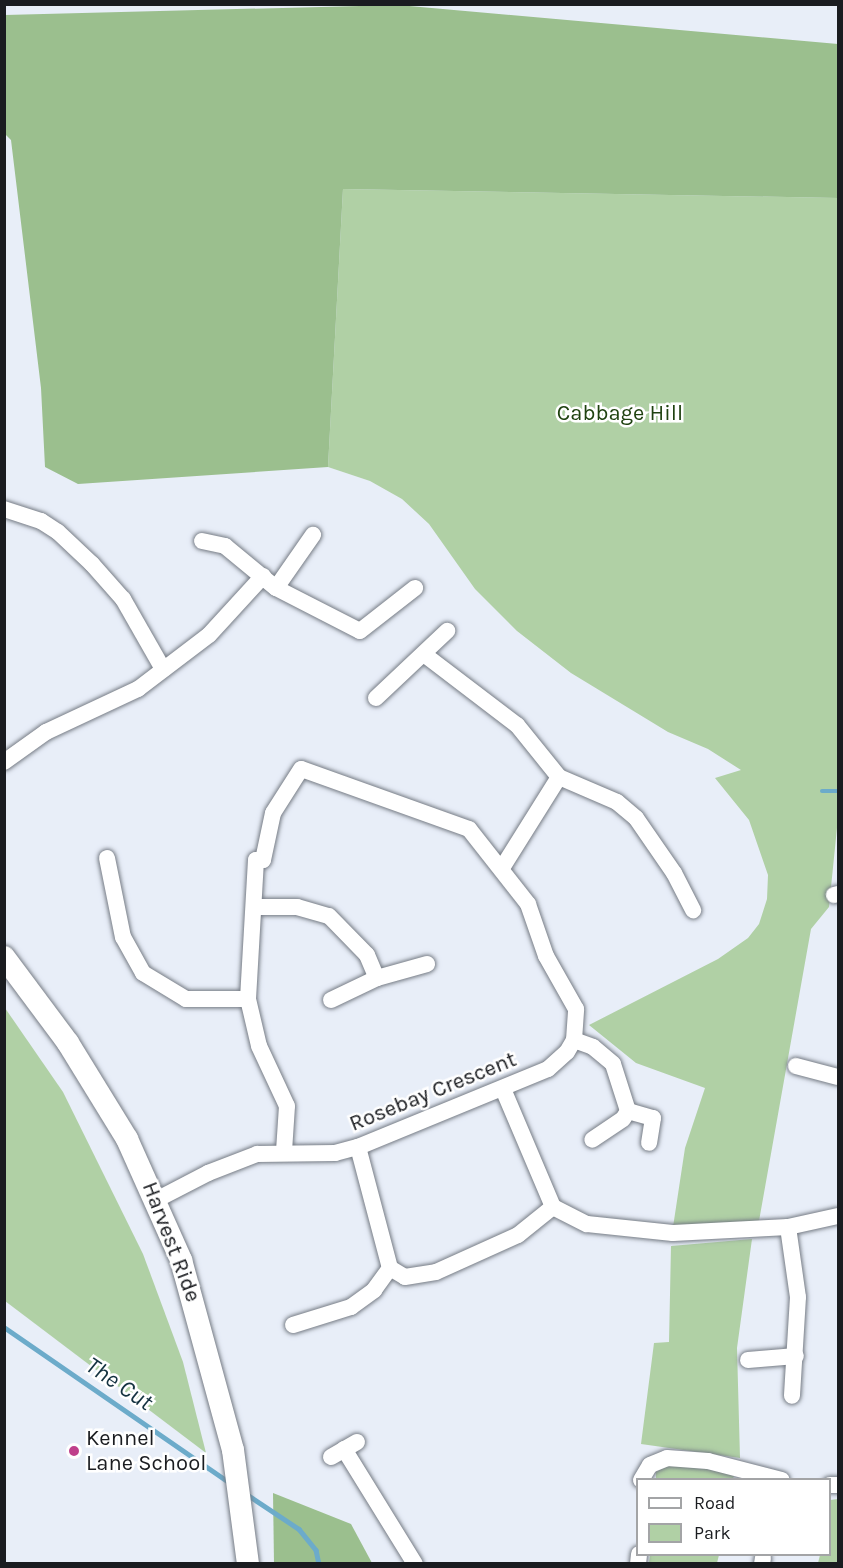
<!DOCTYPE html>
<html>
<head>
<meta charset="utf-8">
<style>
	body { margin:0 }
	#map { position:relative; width:843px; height:1568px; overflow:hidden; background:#e8eef8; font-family:Karla,sans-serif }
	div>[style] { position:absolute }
	.green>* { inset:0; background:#b0d0a5 }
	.forest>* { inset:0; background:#9bbf8e }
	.stream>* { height:4.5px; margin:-2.25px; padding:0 2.25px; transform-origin:2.25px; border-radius:2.25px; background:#6cabca }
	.roads { filter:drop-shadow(0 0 2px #767c85) drop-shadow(0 0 2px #767c85) }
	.street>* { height:16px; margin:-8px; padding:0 8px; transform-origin:8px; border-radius:8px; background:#fff }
	.secondary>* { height:22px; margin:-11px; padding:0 11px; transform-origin:11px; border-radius:11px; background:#fff }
	.dots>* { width:16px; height:16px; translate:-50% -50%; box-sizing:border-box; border:3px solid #fff; border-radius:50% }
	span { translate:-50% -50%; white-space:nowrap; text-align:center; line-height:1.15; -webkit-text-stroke:5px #fff; paint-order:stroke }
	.park-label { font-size:22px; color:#1f4210 }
	.street-label { font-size:22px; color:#1a1c20 }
	.poi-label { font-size:22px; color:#1a1c20 }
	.left { translate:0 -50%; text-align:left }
	.water-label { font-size:24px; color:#143240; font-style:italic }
	.frame { position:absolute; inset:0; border:6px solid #1a1c20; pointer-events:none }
	.legend { position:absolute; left:636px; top:1478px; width:195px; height:78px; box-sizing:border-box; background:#fff; border:2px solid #a3a4a6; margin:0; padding:8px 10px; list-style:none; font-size:18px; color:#1a1c20 }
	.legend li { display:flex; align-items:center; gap:12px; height:30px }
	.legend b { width:30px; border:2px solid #a3a4a6 }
</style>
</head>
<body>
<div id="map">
	<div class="green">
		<div style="clip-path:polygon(343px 189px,838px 198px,838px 818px,829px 907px,811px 929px,759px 1221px,673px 1227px,685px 1148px,705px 1088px,636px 1063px,589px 1025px,718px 959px,748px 938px,759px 924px,767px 899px,768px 875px,749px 820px,715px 778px,741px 770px,708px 749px,668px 732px,571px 673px,517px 631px,475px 589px,429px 524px,402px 499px,370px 481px,328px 467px)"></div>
		<div style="clip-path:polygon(5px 1008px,63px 1092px,143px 1254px,183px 1362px,206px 1453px,5px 1301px)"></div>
		<div style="clip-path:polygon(752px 1239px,737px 1348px,740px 1458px,641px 1444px,654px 1343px,669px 1342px,671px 1246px)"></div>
		<div style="clip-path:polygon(668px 1465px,735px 1472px,733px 1479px,656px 1480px,656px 1472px)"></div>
		<div style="clip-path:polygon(838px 1499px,838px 1563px,818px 1563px,820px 1555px,830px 1554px,830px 1500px)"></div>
		<div style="clip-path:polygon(650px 1555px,650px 1554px,719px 1555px,717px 1563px,649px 1563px)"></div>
	</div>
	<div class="forest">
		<div style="clip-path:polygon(398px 5px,838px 44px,838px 198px,343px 189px,328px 467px,78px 484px,45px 467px,41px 388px,11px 140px,5px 134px,5px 15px)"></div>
		<div style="clip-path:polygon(273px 1493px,351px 1524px,372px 1563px,274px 1563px)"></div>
	</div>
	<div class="stream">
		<div style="left:822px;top:791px;width:16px"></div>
		<div style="left:4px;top:1327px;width:273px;rotate:34.6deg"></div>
		<div style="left:245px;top:1493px;width:65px;rotate:33.7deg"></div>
		<div style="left:299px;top:1529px;width:27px;rotate:51deg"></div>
		<div style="left:316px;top:1550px;width:14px;rotate:78deg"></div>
	</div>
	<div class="roads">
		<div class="street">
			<div style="left:4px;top:509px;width:39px;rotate:18deg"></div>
			<div style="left:41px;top:521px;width:20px;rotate:33deg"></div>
			<div style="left:58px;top:532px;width:47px;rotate:43.3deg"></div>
			<div style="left:92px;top:564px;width:47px;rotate:48.5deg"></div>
			<div style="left:123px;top:599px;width:81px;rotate:60.3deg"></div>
			<div style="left:202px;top:541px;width:24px;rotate:12deg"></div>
			<div style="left:225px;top:546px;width:66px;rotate:39.5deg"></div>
			<div style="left:276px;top:588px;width:94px;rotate:27.1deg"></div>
			<div style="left:276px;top:588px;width:65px;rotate:-55.1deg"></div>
			<div style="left:360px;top:631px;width:70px;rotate:-38deg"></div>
			<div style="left:425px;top:655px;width:116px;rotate:37.3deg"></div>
			<div style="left:517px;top:725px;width:67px;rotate:51.1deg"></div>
			<div style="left:559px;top:777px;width:107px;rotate:122.1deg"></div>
			<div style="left:376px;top:698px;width:98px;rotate:-43.3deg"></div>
			<div style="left:4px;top:762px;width:52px;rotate:-35.5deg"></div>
			<div style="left:46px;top:732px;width:102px;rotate:-25.1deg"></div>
			<div style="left:138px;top:689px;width:89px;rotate:-37.3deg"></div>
			<div style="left:209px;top:635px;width:80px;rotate:-47.5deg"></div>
			<div style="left:559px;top:777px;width:63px;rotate:23.3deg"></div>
			<div style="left:617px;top:802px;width:25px;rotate:40deg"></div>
			<div style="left:636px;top:818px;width:67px;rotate:55.4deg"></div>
			<div style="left:674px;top:873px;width:42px;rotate:62.8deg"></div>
			<div style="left:107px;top:858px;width:81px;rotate:78.6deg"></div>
			<div style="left:123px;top:937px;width:41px;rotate:60.9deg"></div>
			<div style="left:143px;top:973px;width:50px;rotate:31.2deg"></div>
			<div style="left:186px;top:999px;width:62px"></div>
			<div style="left:834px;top:895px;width:4px;rotate:-14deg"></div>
			<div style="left:255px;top:907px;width:42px"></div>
			<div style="left:297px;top:907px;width:33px;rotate:16deg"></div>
			<div style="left:329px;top:916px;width:54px;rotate:45.7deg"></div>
			<div style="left:367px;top:955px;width:25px;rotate:67deg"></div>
			<div style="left:331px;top:1000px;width:51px;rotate:-25.6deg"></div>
			<div style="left:377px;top:978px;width:52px;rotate:-15.6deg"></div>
			<div style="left:574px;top:1040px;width:20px;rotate:20deg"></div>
			<div style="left:593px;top:1047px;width:26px;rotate:40deg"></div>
			<div style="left:613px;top:1064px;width:49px;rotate:72.3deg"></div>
			<div style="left:628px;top:1111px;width:9px;rotate:122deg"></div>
			<div style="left:623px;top:1119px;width:37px;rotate:146deg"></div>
			<div style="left:796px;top:1066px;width:43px;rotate:14.7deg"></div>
			<div style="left:503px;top:1089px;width:128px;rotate:67deg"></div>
			<div style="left:553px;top:1207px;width:38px;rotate:27deg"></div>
			<div style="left:587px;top:1224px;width:86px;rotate:6deg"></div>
			<div style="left:673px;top:1233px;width:115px;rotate:-3deg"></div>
			<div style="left:788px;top:1227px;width:51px;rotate:-12.4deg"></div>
			<div style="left:628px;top:1111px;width:26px;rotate:16deg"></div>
			<div style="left:653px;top:1118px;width:25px;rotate:99deg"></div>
			<div style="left:358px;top:1147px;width:125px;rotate:75.2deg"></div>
			<div style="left:390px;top:1268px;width:17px;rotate:31deg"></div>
			<div style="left:405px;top:1277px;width:31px;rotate:-9deg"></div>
			<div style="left:436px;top:1272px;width:90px;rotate:-24.3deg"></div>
			<div style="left:518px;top:1235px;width:45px;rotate:-38.7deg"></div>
			<div style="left:156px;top:1200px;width:59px;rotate:-27.4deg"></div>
			<div style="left:208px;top:1173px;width:53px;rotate:-21.2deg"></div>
			<div style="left:257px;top:1154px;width:78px;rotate:-0.7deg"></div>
			<div style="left:335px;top:1153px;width:24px;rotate:-15deg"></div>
			<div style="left:358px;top:1147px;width:205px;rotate:-22.3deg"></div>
			<div style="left:548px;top:1069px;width:25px;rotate:-42deg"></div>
			<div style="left:567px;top:1052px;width:14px;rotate:-60deg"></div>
			<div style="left:574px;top:1040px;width:31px;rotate:-86deg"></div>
			<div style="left:576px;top:1009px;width:61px;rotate:-119.5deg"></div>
			<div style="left:546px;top:956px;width:55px;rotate:-109.1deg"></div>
			<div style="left:528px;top:904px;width:95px;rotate:-128.2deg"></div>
			<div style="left:469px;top:829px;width:178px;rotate:-160.3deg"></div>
			<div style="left:301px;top:769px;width:52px;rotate:122.5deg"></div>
			<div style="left:273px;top:813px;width:48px;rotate:102deg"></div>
			<div style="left:263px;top:860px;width:7px;rotate:180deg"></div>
			<div style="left:256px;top:860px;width:139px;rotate:93.3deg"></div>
			<div style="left:248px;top:999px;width:48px;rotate:76.8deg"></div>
			<div style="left:259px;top:1046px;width:66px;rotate:65deg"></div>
			<div style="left:287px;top:1106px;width:45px;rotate:93.8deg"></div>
			<div style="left:788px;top:1227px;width:71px;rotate:81.9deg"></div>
			<div style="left:798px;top:1297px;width:99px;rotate:93.5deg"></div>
			<div style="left:293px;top:1325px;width:61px;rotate:-17.2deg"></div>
			<div style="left:351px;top:1307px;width:29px;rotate:-36deg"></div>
			<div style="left:374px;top:1290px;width:27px;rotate:-54deg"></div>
			<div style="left:748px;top:1360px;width:48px;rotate:-4.8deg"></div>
			<div style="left:344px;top:1449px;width:135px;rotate:58.3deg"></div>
			<div style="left:331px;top:1457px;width:30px;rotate:-30deg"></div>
			<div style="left:641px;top:1480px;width:17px;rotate:-59deg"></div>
			<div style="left:650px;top:1465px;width:18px;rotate:-22deg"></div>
			<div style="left:667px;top:1458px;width:41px;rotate:4.2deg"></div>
			<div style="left:708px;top:1461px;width:76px;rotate:14.4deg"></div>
			<div style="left:830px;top:1485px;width:8px"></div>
			<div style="left:638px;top:1564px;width:10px;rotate:-84deg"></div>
			<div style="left:762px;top:1564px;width:6px;rotate:-81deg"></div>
		</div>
		<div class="secondary">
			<div style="left:4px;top:957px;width:107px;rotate:53.3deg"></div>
			<div style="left:68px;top:1043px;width:113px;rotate:58.4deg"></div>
			<div style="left:127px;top:1139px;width:133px;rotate:65.9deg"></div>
			<div style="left:181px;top:1260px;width:197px;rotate:74.7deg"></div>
			<div style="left:233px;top:1450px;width:115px;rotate:82.5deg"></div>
		</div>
	</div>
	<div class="dots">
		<div style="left:74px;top:1451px;background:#bf3f8b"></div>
	</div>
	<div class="park-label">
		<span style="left:620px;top:414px">Cabbage Hill</span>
	</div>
	<div class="street-label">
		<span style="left:433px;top:1092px;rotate:-22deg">Rosebay Crescent</span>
		<span style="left:171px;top:1242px;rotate:69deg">Harvest Ride</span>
	</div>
	<div class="poi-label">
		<span class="left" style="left:86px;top:1451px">Kennel<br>Lane School</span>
	</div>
	<div class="water-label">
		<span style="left:119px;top:1384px;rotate:34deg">The Cut</span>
	</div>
	<div class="frame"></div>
	<ul class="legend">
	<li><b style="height:8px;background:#fff"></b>Road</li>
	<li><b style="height:16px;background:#b0d0a5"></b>Park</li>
	</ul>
</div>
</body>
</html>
